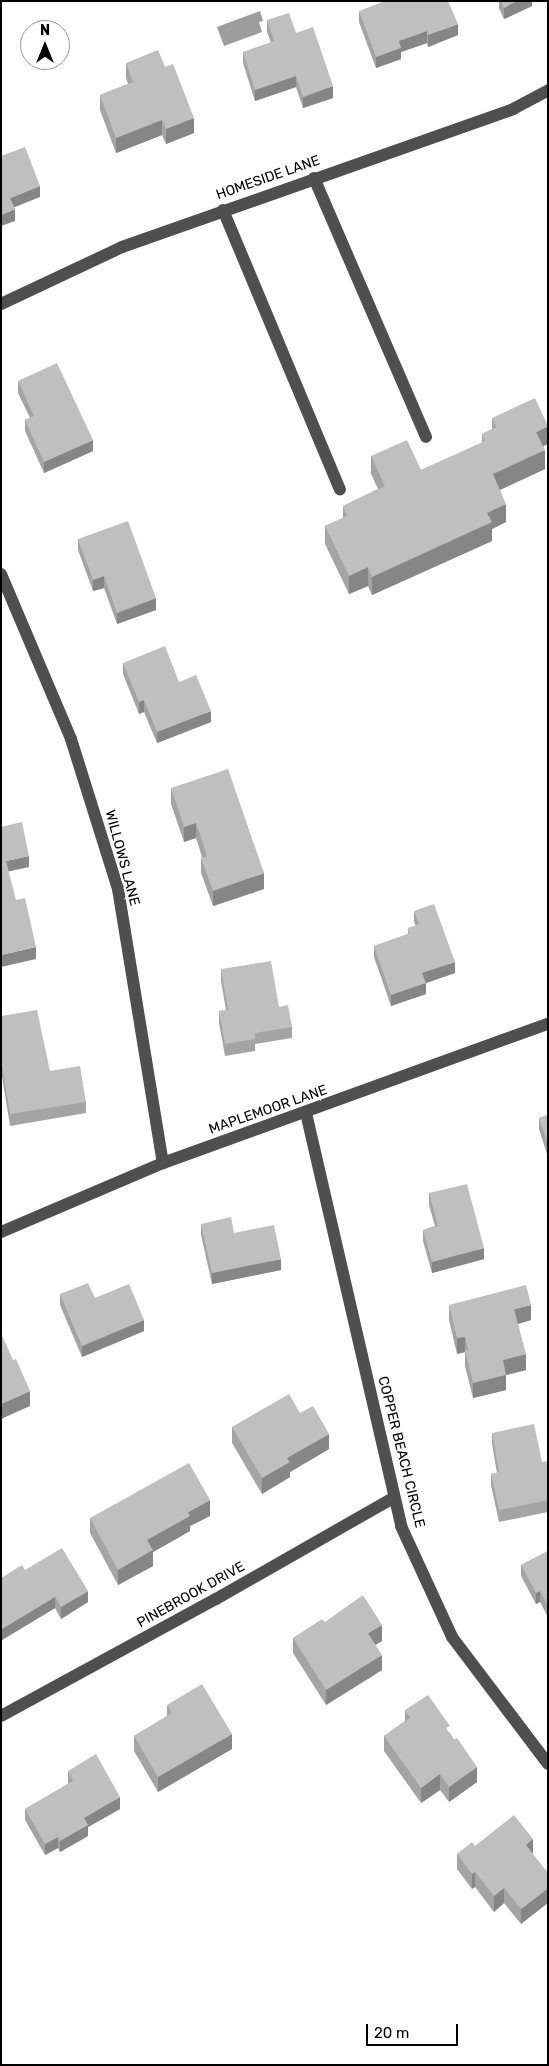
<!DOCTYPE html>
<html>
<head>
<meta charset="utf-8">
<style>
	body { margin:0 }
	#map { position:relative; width:549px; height:2066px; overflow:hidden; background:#fff; font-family:Rubik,sans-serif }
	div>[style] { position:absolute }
	.water>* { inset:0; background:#9d9d9d }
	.minor>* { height:12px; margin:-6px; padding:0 6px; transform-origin:6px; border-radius:6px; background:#4f4f4f }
	.wall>* { inset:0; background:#a4a4a4 }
	.shaded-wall>* { inset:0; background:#868686 }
	.building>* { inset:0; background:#bfbfbf }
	span { translate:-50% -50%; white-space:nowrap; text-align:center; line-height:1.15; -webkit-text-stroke:4.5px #fff; paint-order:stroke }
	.street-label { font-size:14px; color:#000 }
	.frame { position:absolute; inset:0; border:2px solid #000; pointer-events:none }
	.north { position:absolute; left:20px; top:20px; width:50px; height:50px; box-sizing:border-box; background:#fff; border:1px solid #999; border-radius:50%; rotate:0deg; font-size:14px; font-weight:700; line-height:20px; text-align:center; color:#000 }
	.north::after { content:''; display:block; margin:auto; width:18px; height:22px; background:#000; clip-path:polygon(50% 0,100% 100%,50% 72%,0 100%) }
	.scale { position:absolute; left:366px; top:2024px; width:92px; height:22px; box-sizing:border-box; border:2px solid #000; border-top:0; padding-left:6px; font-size:15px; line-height:18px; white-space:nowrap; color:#000; -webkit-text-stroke:4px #fff; paint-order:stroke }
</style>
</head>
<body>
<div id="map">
	<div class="water">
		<div style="clip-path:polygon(260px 11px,263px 21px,259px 22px,262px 32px,224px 46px,217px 27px)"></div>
	</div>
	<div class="minor">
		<div style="left:314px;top:178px;width:282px;rotate:66.6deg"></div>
		<div style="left:223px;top:210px;width:303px;rotate:67.3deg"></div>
		<div style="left:1px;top:304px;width:134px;rotate:-25.2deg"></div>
		<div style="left:122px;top:247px;width:415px;rotate:-19.4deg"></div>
		<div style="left:513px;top:109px;width:40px;rotate:-28deg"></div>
		<div style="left:1px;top:574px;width:179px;rotate:67deg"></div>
		<div style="left:71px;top:739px;width:157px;rotate:72.6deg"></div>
		<div style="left:118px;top:889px;width:278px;rotate:80.7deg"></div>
		<div style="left:306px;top:1113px;width:424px;rotate:77deg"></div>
		<div style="left:401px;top:1526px;width:122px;rotate:65.3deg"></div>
		<div style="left:452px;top:1637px;width:159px;rotate:52.9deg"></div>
		<div style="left:1px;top:1232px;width:176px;rotate:-23.1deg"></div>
		<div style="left:163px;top:1163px;width:409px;rotate:-19.9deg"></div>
		<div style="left:1px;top:1716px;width:245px;rotate:-28.6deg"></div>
		<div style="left:216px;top:1599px;width:204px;rotate:-29.7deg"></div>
	</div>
	<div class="wall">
		<div style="clip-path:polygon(499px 1px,532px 1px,532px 6px,504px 19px,499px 8px)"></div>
		<div style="clip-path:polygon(359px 11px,458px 35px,428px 47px,427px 43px,401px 52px,401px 59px,376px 68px,359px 22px)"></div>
		<div style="clip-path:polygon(267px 20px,296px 33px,333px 98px,303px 108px,296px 87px,255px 101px,243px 63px,243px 52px,271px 43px,267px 32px)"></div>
		<div style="clip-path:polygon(126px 63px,165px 67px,194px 133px,166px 144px,162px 135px,116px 153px,100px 110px,100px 95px,128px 84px,126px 78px)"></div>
		<div style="clip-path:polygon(18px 381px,93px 451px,44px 473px,25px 431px,25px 420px,30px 418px,18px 393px)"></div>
		<div style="clip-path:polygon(492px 418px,543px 446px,545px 469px,500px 490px,506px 522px,492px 529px,492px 541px,372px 595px,368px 586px,349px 594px,325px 544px,325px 526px,343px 518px,343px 506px,378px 489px,371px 474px,371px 456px,421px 470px,482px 443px,482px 434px,492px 429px)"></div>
		<div style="clip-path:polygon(78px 539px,156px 610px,117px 624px,104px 588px,93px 591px,78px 550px)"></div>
		<div style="clip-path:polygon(123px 663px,179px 682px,211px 722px,157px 743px,144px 712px,139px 714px,123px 674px)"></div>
		<div style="clip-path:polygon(171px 788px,264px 889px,213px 906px,201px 873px,201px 858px,202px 857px,196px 838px,184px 842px,171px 804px)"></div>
		<div style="clip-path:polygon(414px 911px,455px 973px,426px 983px,426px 994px,391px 1006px,374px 957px,374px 946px,408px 934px,408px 928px,416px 926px,414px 922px)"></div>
		<div style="clip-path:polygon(221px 969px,279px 1007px,292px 1027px,292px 1038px,255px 1044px,255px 1051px,225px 1056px,219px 1023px,219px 1011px,226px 1010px,221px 981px)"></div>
		<div style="clip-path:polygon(1px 1016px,50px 1071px,86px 1102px,86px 1113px,10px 1126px,1px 1070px)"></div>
		<div style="clip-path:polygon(548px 1115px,548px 1157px,539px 1129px,539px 1118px)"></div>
		<div style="clip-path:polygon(429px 1193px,484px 1259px,432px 1273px,423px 1241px,423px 1230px,435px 1226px,429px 1205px)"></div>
		<div style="clip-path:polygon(201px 1224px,234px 1233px,281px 1270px,212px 1284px,201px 1235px)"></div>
		<div style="clip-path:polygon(60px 1294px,95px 1298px,144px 1331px,82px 1357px,60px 1305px)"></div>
		<div style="clip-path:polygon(449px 1305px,531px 1320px,518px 1324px,526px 1370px,506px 1375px,506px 1390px,473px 1398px,465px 1366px,465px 1352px,457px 1354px,449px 1320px)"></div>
		<div style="clip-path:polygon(300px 1413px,329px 1449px,290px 1472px,290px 1477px,262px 1494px,232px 1443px,232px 1427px)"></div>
		<div style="clip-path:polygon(492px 1433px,542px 1462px,548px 1467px,548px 1512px,499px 1522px,491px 1485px,491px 1474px,497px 1473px,492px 1444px)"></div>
		<div style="clip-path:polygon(210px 1516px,190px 1526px,190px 1531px,153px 1552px,153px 1566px,118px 1585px,90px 1533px,90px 1518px)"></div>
		<div style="clip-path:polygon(548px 1551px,548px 1617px,540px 1602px,536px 1604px,521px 1576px,521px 1565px)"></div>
		<div style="clip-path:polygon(25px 1570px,88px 1602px,61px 1619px,55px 1608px,2px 1640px,1px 1639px,1px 1578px)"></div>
		<div style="clip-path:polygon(325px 1622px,382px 1641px,375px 1645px,382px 1670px,326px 1705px,293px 1653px,293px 1638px)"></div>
		<div style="clip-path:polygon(167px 1705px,232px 1749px,158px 1792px,134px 1751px,134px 1736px,167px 1716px)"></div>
		<div style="clip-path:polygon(405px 1710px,450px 1733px,454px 1740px,477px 1782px,449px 1802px,440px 1790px,421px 1803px,384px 1751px,384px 1736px,405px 1721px)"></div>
		<div style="clip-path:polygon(68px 1771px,120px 1809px,88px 1827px,88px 1836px,60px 1852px,58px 1848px,45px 1855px,25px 1820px,25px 1809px,68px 1784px)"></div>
		<div style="clip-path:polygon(533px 1839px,521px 1924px,504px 1903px,494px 1912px,475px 1887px,472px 1889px,457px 1869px,457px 1854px,475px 1846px)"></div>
	</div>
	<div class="shaded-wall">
		<div style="clip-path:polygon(517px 1px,532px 1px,532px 6px,504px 19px,504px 8px)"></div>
		<div style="clip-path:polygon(458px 24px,458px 35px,428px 47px,428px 35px)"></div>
		<div style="clip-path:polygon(427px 31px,427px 43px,401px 52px,401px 59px,376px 68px,376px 57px,399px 41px)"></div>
		<div style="clip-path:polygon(296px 76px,296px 87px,255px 101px,255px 90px)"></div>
		<div style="clip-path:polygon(333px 86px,333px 98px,303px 108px,303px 97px)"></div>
		<div style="clip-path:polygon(194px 118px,194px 133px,166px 144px,166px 129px)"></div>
		<div style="clip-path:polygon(162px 120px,162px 135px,116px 153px,116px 138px)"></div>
		<div style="clip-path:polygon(40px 186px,40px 197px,10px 209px,10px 198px)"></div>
		<div style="clip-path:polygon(15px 209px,15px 221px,1px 226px,1px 215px)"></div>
		<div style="clip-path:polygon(548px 426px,548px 444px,536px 450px,536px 432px)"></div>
		<div style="clip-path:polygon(93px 440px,93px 451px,44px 473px,44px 462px)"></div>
		<div style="clip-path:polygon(545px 450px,545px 469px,493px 493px,493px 474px)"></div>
		<div style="clip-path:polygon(506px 504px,506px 522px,492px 529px,492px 541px,372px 595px,372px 577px,487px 513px)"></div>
		<div style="clip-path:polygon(368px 567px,368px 586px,349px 594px,349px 576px)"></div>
		<div style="clip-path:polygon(104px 576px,104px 588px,93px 591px,93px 580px)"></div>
		<div style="clip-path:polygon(156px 598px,156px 610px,117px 624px,117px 613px)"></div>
		<div style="clip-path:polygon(144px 700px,144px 712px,139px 714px,139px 702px)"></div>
		<div style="clip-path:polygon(211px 711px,211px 722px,157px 743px,157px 732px)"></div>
		<div style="clip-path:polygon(196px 823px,196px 838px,184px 842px,184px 827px)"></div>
		<div style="clip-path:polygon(29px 856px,29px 867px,6px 872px,6px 861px)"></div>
		<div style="clip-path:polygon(264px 873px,264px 889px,213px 906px,213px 891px)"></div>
		<div style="clip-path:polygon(36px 947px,36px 959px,1px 967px,1px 955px)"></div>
		<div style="clip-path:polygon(455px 962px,455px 973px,426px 983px,426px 994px,391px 1006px,391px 995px,422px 973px)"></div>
		<div style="clip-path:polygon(484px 1248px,484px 1259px,432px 1273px,432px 1262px)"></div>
		<div style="clip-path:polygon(281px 1259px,281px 1270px,212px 1284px,212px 1273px)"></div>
		<div style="clip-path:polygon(531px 1305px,531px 1320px,514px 1325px,514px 1309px)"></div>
		<div style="clip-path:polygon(144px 1320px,144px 1331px,82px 1357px,82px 1346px)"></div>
		<div style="clip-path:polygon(465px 1337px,465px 1352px,457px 1354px,457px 1338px)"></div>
		<div style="clip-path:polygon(526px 1354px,526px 1370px,506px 1375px,506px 1390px,473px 1398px,473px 1383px,503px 1360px)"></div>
		<div style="clip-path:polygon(30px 1391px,30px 1406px,1px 1419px,1px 1404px)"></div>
		<div style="clip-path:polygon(329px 1434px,329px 1449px,290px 1472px,290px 1477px,262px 1494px,262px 1478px,287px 1458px)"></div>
		<div style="clip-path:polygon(210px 1500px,210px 1516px,190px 1526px,190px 1531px,153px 1552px,153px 1566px,118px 1585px,118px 1570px,147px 1540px,188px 1512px)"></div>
		<div style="clip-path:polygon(88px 1591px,88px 1602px,61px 1619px,61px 1607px)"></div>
		<div style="clip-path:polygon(540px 1591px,540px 1602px,536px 1604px,536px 1593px)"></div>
		<div style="clip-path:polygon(55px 1597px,55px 1608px,2px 1640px,2px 1629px)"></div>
		<div style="clip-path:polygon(382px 1625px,382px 1641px,368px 1649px,368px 1633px)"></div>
		<div style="clip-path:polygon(382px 1655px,382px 1670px,326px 1705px,326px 1690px)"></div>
		<div style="clip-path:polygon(232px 1734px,232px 1749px,158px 1792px,158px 1777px)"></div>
		<div style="clip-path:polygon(477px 1767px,477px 1782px,449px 1802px,449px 1787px)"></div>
		<div style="clip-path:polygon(440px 1774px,440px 1790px,421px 1803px,421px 1788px)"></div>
		<div style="clip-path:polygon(120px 1797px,120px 1809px,88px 1827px,88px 1836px,60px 1852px,60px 1841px,84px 1818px)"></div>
		<div style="clip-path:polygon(58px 1837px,58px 1848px,45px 1855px,45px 1844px)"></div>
		<div style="clip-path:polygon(533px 1839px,533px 1855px,526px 1845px)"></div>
		<div style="clip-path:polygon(475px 1872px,475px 1887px,472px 1889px,472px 1874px)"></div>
		<div style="clip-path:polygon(504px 1888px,504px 1903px,494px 1912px,494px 1896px)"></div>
		<div style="clip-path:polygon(548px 1888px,548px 1903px,521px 1924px,521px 1909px)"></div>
	</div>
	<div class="building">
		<div style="clip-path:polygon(385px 1px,448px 1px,458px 24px,428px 35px,427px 31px,399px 41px,401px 48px,376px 57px,359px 11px)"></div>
		<div style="clip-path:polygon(501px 1px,517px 1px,504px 8px)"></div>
		<div style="clip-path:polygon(289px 13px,296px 33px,313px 27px,333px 86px,303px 97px,296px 76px,255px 90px,243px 52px,274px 41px,267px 20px)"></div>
		<div style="clip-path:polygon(158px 50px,165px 67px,173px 64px,194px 118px,166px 129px,162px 120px,116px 138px,100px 95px,133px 82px,126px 63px)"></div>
		<div style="clip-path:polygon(25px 147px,40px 186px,10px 198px,15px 209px,1px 215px,1px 156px)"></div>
		<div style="clip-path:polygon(57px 363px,93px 440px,44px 462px,25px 420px,34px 416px,18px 381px)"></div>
		<div style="clip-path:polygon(535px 398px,548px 426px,536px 432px,545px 450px,493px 474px,506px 504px,487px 513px,492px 522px,372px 577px,368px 567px,349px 576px,325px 526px,347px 516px,343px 506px,385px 486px,371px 456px,407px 440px,421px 470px,485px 441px,482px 434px,496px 427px,492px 418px)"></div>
		<div style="clip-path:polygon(128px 521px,156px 598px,117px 613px,104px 576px,93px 580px,78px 539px)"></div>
		<div style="clip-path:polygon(165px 646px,179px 682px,196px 675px,211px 711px,157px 732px,144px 700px,139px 702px,123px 663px)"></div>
		<div style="clip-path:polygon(228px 769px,264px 873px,213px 891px,201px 858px,207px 856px,196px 823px,184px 827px,171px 788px)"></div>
		<div style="clip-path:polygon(22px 822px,29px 856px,6px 861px,16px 900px,25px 898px,36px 947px,1px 955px,1px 827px)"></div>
		<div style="clip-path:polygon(434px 904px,455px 962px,422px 973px,426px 983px,391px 995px,374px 946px,409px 934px,408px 928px,419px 924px,414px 911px)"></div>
		<div style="clip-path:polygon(271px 961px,279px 1007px,288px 1005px,292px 1027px,255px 1033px,255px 1039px,225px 1044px,219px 1011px,228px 1010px,221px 969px)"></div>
		<div style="clip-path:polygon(37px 1010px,50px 1071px,80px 1066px,86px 1102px,10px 1114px,1px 1059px,1px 1016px)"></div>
		<div style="clip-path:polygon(548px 1115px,548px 1145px,539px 1118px)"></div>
		<div style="clip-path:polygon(467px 1184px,484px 1248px,432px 1262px,423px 1230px,438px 1226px,429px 1193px)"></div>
		<div style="clip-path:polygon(231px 1217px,234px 1233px,274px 1225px,281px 1259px,212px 1273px,201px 1224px)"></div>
		<div style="clip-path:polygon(88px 1283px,95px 1298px,129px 1284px,144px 1320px,82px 1346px,60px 1294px)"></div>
		<div style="clip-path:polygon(526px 1285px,531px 1305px,514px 1309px,526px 1354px,503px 1360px,506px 1375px,473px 1383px,465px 1350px,468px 1350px,465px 1337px,457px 1338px,449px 1305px)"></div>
		<div style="clip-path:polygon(1px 1333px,13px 1360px,16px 1359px,30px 1391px,1px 1404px)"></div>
		<div style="clip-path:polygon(289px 1394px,300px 1413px,313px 1406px,329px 1434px,287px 1458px,290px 1462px,262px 1478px,232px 1427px)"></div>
		<div style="clip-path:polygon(534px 1424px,542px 1462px,547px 1461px,548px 1467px,548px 1500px,499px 1510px,491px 1474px,499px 1472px,492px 1433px)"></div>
		<div style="clip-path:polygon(189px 1463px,210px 1500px,188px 1512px,190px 1516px,147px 1540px,153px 1550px,118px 1570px,90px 1518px)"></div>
		<div style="clip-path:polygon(62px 1548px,88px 1591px,61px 1607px,55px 1597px,2px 1629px,1px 1627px,1px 1578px,22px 1565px,25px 1570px)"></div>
		<div style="clip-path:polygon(548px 1551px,548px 1606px,540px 1591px,536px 1593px,521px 1565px)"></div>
		<div style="clip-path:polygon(363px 1595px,382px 1625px,368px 1633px,382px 1655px,326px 1690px,293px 1638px,322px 1619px,325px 1622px)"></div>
		<div style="clip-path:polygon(202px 1684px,232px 1734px,158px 1777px,134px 1736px,172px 1713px,167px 1705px)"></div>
		<div style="clip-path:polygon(428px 1695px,450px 1726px,446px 1728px,454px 1740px,457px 1738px,477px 1767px,449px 1787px,440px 1774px,421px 1788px,384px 1736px,410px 1718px,405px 1710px)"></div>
		<div style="clip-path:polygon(96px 1754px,120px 1797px,84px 1818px,88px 1825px,60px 1841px,58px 1837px,45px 1844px,25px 1809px,73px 1781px,68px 1771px)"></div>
		<div style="clip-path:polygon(514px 1815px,533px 1839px,526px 1845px,548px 1873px,548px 1888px,521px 1909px,504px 1888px,494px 1896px,475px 1872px,472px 1874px,457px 1854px,472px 1842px,475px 1846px)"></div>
	</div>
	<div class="street-label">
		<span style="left:268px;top:178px;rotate:-19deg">HOMESIDE LANE</span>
		<span style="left:122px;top:858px;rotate:75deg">WILLOWS LANE</span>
		<span style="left:268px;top:1110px;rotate:-19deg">MAPLEMOOR LANE</span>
		<span style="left:401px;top:1452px;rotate:76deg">COPPER BEACH CIRCLE</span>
		<span style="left:191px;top:1595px;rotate:-29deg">PINEBROOK DRIVE</span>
	</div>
	<div class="frame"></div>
	<div class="north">N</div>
	<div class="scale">20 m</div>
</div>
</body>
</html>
